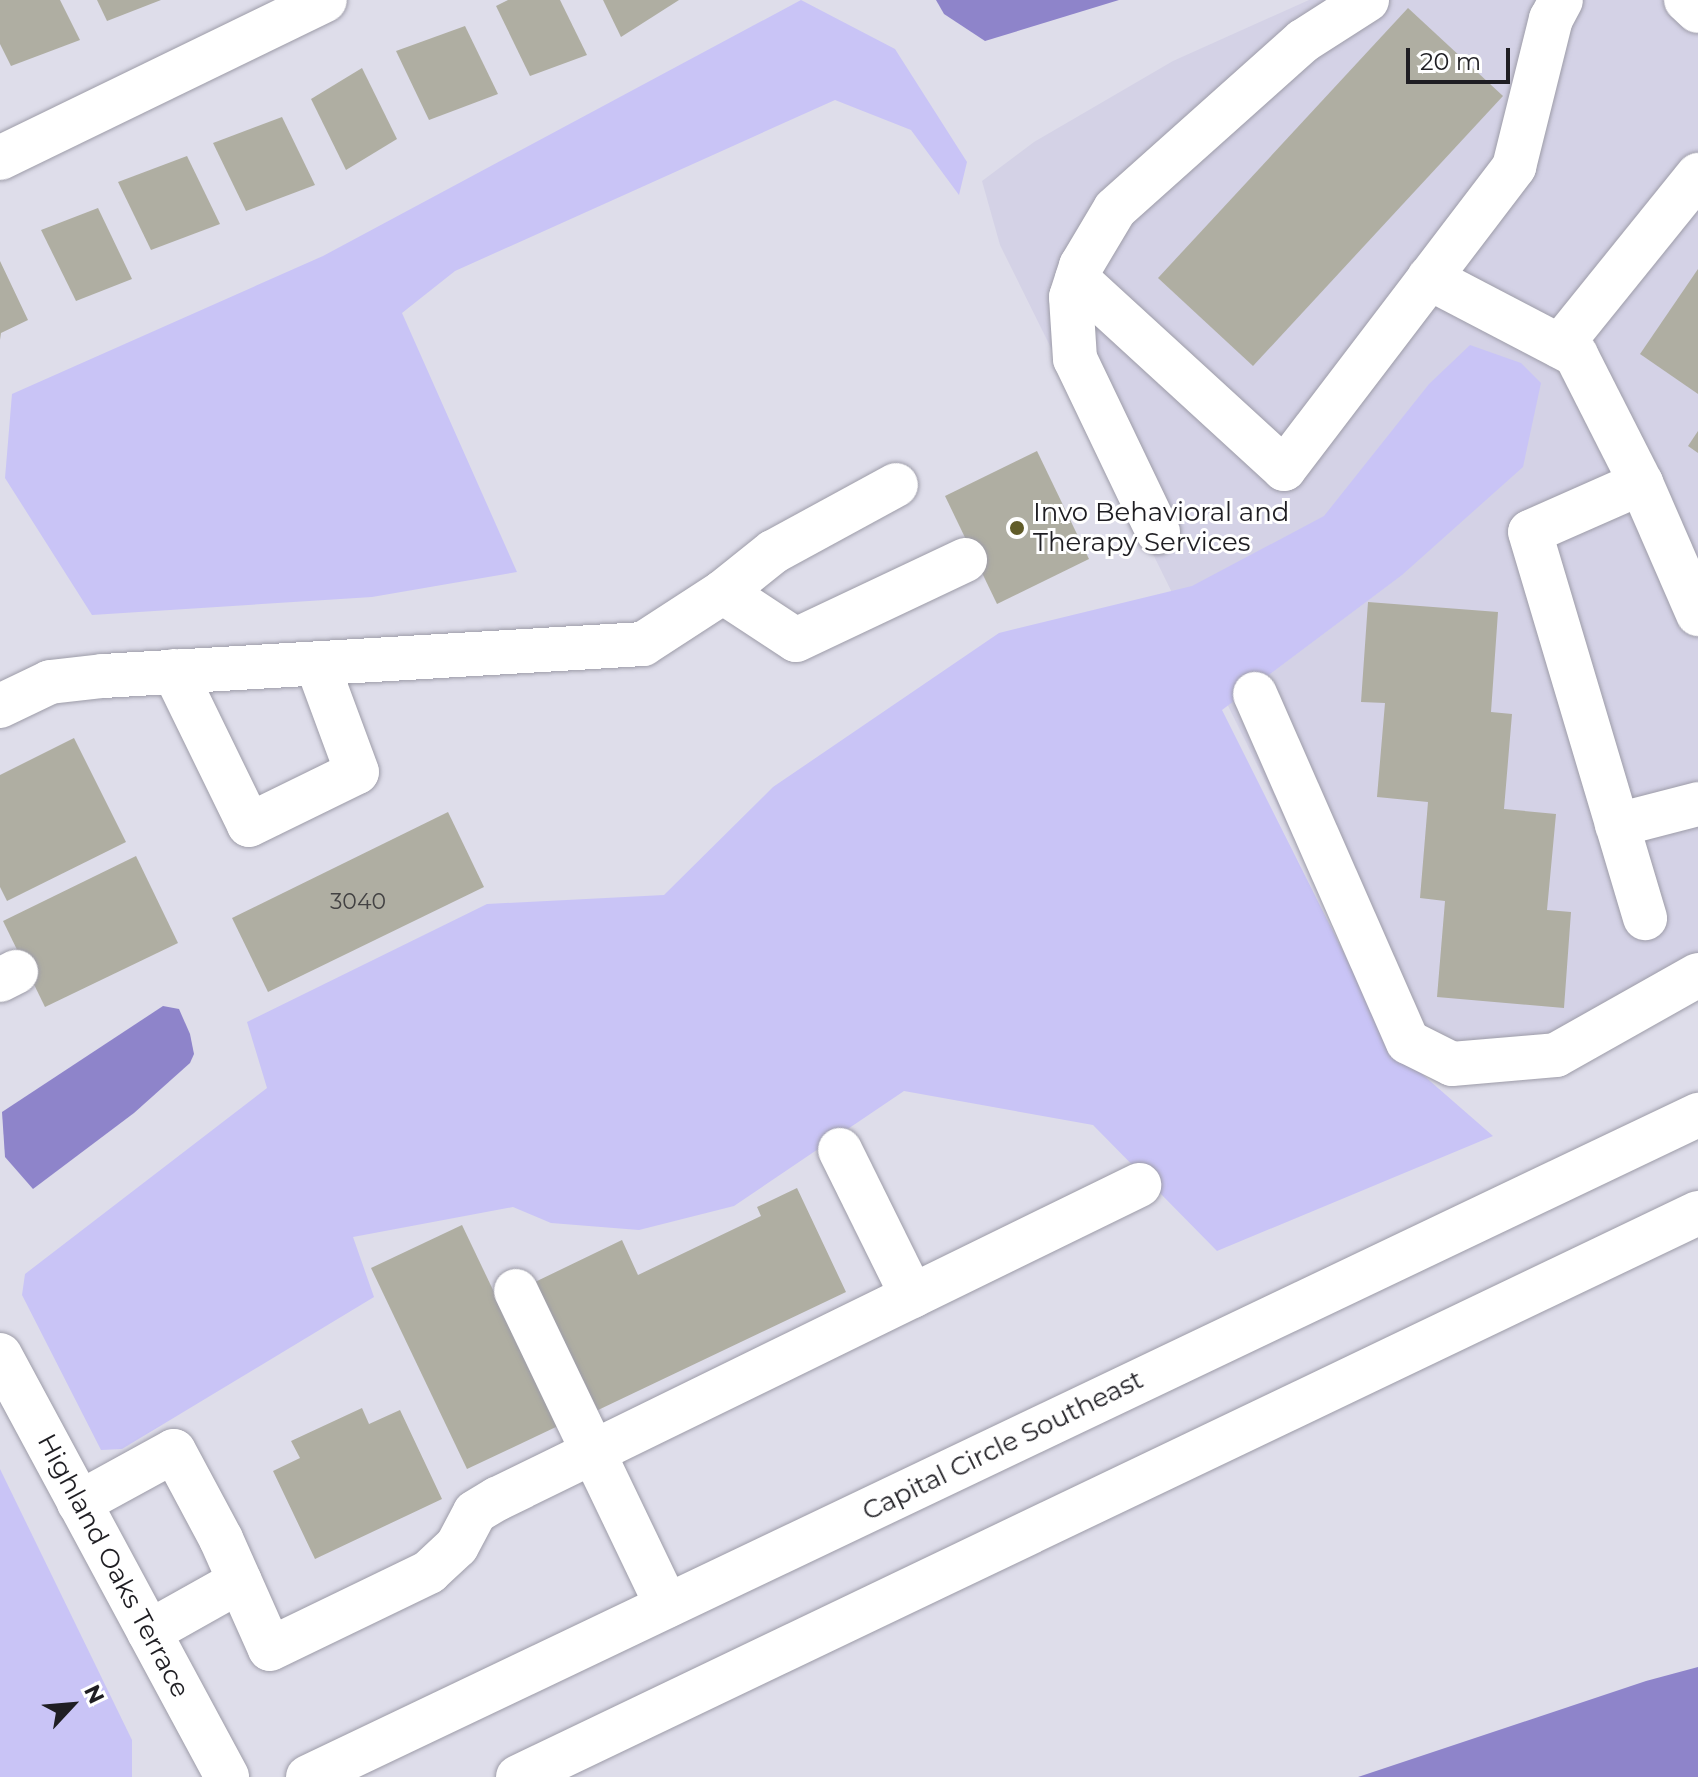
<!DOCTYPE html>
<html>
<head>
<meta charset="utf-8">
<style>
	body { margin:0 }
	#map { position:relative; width:1698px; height:1777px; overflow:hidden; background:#deddea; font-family:Montserrat,sans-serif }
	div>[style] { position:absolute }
	.built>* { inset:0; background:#d4d2e6 }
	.green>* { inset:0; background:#c9c4f6 }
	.water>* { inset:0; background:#8e84ca }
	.building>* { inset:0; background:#afaea2 }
	.roads { filter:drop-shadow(0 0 2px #9d9ca8) drop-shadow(0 0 2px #9d9ca8) }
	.minor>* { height:44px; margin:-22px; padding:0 22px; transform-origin:22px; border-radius:22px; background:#fff }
	.major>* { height:44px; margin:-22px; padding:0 22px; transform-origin:22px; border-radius:22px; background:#fff }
	.dots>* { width:22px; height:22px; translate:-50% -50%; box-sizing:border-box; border:4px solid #fff; border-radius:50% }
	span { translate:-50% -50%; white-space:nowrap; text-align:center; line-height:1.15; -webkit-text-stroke:6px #fff; paint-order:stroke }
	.number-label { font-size:22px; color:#434243 }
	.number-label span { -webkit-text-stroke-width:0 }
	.poi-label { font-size:26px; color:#1f1e23 }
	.left { translate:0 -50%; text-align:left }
	.street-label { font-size:26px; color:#1f1e23 }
	.north { position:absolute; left:32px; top:1665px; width:80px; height:80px; -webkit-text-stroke:6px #fff; paint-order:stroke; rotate:64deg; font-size:22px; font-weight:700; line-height:32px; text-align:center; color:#1f1e23 }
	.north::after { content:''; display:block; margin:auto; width:28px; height:36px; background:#1f1e23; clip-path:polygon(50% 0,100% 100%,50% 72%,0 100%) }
	.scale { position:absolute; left:1406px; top:48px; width:104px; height:36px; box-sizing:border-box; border:4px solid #1f1e23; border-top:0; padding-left:10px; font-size:24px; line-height:28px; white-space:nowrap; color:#1f1e23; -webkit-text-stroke:6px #fff; paint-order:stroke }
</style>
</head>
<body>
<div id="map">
	<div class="built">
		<div style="clip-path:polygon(1309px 0,1698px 0,1698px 997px,1507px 1077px,1392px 1037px,1000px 245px,982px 181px,1034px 142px,1173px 61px)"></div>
	</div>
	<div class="green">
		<div style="clip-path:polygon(801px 0,895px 49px,967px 162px,959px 195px,911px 130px,835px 100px,455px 271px,402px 313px,517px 572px,372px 597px,92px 615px,5px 478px,12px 394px,323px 256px)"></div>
		<div style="clip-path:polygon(1470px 345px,1521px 363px,1541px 383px,1523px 467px,1402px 575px,1222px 710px,1391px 1047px,1493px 1136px,1217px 1251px,1093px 1125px,904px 1091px,734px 1206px,639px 1230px,551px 1223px,513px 1207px,353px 1237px,374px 1297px,122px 1449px,101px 1450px,22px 1295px,25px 1274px,267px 1088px,247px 1022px,487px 904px,664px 895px,773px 787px,999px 633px,1192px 586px,1324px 516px,1429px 384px)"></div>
		<div style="clip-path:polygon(0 1469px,132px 1740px,132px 1777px,0 1777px)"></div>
	</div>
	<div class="water">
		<div style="clip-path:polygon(936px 0,1119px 0,985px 41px,944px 14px)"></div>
		<div style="clip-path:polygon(163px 1006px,179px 1009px,190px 1034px,194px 1054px,190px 1063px,134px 1113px,33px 1189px,5px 1157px,2px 1112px)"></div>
		<div style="clip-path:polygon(1698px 1667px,1698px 1777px,1358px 1777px,1646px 1681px)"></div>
	</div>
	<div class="building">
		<div style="clip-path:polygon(0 0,60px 0,80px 40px,11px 66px,0 44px)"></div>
		<div style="clip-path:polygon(97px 0,161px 0,107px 21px)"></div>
		<div style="clip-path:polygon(508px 0,560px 0,587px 55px,530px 76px,496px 6px)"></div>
		<div style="clip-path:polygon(603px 0,679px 0,621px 37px)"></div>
		<div style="clip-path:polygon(1408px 8px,1503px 96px,1253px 366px,1158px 278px)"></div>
		<div style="clip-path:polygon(465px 26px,498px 94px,429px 120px,396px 51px)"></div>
		<div style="clip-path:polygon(362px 68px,397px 139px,346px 170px,311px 99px)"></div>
		<div style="clip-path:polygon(282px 117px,315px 185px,246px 211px,213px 143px)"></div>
		<div style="clip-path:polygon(187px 156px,220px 224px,151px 250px,118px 182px)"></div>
		<div style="clip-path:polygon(98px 208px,132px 279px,76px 301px,41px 230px)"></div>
		<div style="clip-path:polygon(0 261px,28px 320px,1px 333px,0 340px)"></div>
		<div style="clip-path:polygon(1698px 269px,1698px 394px,1640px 354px)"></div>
		<div style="clip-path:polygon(1698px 431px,1698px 453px,1688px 446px)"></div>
		<div style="clip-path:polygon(1037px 451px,1089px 559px,997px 604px,945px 496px)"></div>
		<div style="clip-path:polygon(1368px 602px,1498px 612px,1491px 712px,1512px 714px,1504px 809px,1556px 814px,1547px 910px,1571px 912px,1564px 1008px,1437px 997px,1445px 901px,1420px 898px,1428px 802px,1377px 797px,1385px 703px,1361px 702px)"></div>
		<div style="clip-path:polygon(74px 738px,126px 842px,7px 901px,0 887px,0 775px)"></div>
		<div style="clip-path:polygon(448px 812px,484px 887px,268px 992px,232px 918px)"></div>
		<div style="clip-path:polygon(136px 856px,178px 943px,45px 1007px,3px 921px)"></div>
		<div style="clip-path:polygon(797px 1188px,846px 1292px,596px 1411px,535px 1282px,622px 1240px,638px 1275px,761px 1216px,757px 1207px)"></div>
		<div style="clip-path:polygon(462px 1225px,558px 1426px,467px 1469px,371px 1268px)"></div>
		<div style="clip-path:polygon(362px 1408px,369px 1424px,400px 1410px,442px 1499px,315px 1559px,273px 1471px,300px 1458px,291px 1441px)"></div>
	</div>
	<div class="roads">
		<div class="minor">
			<div style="left:1686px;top:0;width:16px;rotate:43deg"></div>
			<div style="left:0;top:158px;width:361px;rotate:-25.9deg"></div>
			<div style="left:1429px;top:278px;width:166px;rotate:27.6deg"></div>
			<div style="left:1576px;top:355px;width:144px;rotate:63.1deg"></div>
			<div style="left:1641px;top:483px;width:143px;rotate:66.5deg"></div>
			<div style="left:1077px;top:279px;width:281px;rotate:42.5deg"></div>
			<div style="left:1284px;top:469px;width:380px;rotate:-52.7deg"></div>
			<div style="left:1514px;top:167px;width:153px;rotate:-76deg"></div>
			<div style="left:1551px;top:19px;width:21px;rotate:-62deg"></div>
			<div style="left:1560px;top:346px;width:220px;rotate:-51.1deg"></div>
			<div style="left:1641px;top:483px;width:121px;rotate:156.2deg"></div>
			<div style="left:1530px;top:532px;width:403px;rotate:73.4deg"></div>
			<div style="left:1158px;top:532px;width:192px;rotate:-115.6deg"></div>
			<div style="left:1075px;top:359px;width:62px;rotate:-93.7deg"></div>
			<div style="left:1071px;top:297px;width:33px;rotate:-72deg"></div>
			<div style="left:1081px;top:266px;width:66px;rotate:-59.2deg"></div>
			<div style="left:1115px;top:209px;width:252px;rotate:-41.8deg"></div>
			<div style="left:1303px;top:41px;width:76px;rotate:-32.6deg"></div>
			<div style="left:723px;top:592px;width:87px;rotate:33.3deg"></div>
			<div style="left:796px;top:640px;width:187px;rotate:-25.3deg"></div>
			<div style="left:174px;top:671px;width:171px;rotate:64deg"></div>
			<div style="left:249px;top:825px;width:120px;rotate:-26.1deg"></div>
			<div style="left:357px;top:772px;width:115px;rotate:-110.3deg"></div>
			<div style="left:1255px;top:694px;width:380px;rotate:66.3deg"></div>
			<div style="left:1408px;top:1042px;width:49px;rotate:26.6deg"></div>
			<div style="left:1452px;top:1064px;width:104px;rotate:-4.9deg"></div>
			<div style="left:1556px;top:1055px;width:163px;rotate:-29.4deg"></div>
			<div style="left:0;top:706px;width:55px;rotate:-25.6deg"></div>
			<div style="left:50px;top:682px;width:53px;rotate:-6.5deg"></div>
			<div style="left:103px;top:676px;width:541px;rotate:-3.39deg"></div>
			<div style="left:643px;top:644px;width:95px;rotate:-33deg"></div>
			<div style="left:723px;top:592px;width:64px;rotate:-38.7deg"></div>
			<div style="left:773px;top:552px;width:140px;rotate:-28.6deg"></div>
			<div style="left:1617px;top:825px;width:84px;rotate:-14.5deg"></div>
			<div style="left:0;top:980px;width:18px;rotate:-27deg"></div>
			<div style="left:840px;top:1150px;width:163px;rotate:63.7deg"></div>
			<div style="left:516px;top:1291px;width:349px;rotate:64.4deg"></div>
			<div style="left:0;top:1355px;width:479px;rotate:61.7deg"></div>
			<div style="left:79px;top:1503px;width:108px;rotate:-28.7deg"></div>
			<div style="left:174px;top:1451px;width:100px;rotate:61.9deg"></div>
			<div style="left:221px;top:1539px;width:120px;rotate:66deg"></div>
			<div style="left:270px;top:1649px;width:177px;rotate:-25.8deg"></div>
			<div style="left:429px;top:1572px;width:38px;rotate:-43deg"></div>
			<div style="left:457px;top:1546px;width:38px;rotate:-62deg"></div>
			<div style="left:475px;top:1512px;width:26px;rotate:-31deg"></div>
			<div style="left:497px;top:1499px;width:715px;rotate:-26.06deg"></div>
			<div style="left:149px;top:1632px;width:104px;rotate:-29.3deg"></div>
		</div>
		<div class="major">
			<div style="left:308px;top:1777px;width:1540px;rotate:-25.47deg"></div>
			<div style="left:518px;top:1777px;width:1308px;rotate:-25.55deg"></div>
		</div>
	</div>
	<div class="dots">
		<div style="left:1017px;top:528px;background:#615c29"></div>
	</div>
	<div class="number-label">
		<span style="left:358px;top:902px">3040</span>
	</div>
	<div class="poi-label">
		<span class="left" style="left:1033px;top:528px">Invo Behavioral and<br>Therapy Services</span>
	</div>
	<div class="street-label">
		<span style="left:1003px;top:1446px;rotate:-26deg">Capital Circle Southeast</span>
		<span style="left:113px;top:1566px;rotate:62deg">Highland Oaks Terrace</span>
	</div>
	<div class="north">N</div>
	<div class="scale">20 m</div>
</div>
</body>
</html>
